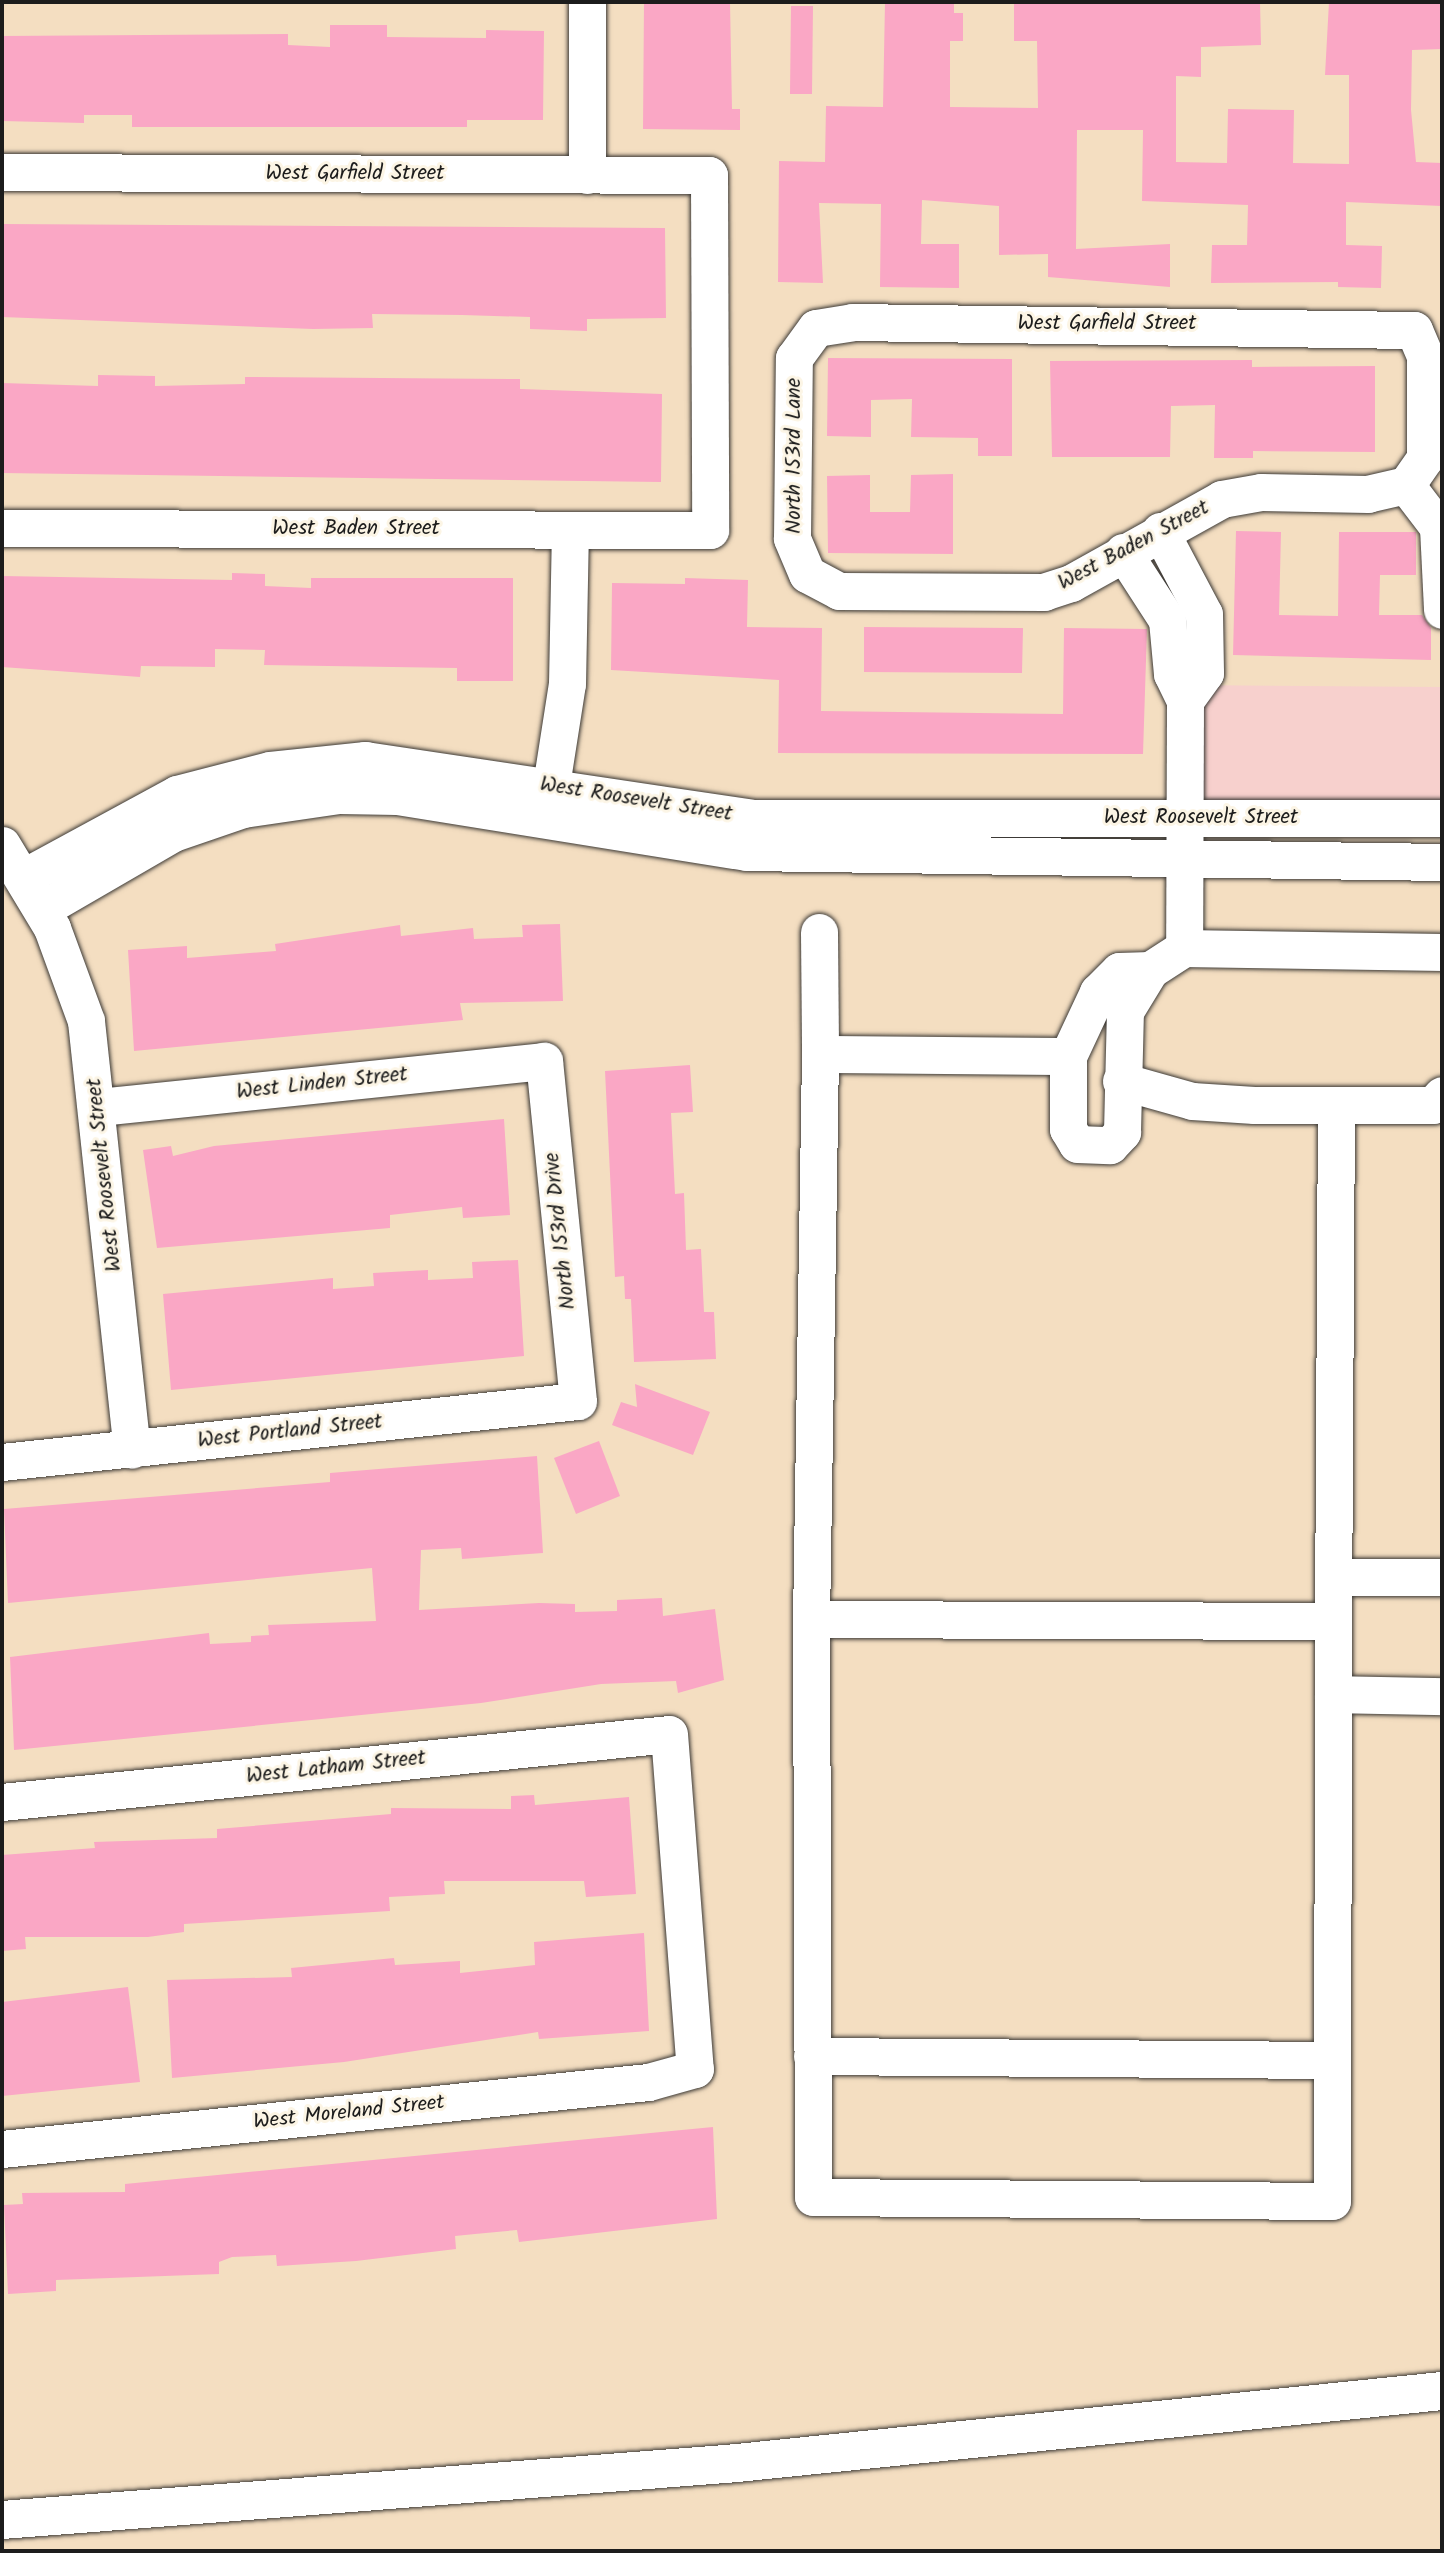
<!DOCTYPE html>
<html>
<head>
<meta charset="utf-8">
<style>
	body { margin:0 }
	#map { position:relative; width:1444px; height:2553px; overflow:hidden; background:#f4dec1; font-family:Kalam,sans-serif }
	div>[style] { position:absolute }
	.built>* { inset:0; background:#f7d0cd }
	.building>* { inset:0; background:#faa7c5 }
	.roads { filter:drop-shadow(0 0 2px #3c3935) drop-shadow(0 0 2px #3c3935) }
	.minor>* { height:37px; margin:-18.5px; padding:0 18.5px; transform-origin:18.5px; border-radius:18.5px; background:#fff }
	.highway>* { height:38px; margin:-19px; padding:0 19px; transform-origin:19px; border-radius:19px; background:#fff }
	span { translate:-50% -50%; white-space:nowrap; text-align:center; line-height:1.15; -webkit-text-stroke:6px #fcf5e5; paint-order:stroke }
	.street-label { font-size:21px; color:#1c1c1c }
	.frame { position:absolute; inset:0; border:4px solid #1c1c1c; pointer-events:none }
</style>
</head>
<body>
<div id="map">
	<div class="built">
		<div style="clip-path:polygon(1186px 685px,1442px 687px,1442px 802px,1187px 806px)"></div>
	</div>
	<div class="building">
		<div style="clip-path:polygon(644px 2px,730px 2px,732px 109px,740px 109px,740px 130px,643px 129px)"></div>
		<div style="clip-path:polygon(885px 2px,954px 2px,954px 13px,963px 13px,963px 41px,950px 41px,950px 107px,1038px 108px,1037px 41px,1014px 41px,1014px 2px,1260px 2px,1261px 45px,1201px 47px,1201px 77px,1176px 76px,1176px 162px,1227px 163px,1228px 109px,1294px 110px,1293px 163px,1349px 164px,1349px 75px,1325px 75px,1329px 2px,1442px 2px,1442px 49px,1412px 50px,1411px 110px,1416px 162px,1442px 163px,1442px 206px,1346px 202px,1346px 245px,1382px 246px,1381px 288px,1338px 287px,1338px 282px,1211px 283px,1212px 245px,1247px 245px,1248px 205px,1142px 201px,1143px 130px,1077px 130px,1076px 249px,1170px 244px,1170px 287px,1048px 277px,1048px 254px,999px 255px,999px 206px,922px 200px,921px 244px,959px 244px,959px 288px,880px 287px,881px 204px,819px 203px,823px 283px,778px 282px,779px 161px,825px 162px,826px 106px,883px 107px)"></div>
		<div style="clip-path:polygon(791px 6px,813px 6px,812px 94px,790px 94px)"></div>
		<div style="clip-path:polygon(330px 25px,387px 25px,387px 37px,486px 38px,486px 30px,544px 31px,543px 120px,467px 120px,467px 127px,132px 127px,132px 115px,84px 115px,84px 123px,2px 121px,2px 36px,288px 34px,288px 45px,330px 47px)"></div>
		<div style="clip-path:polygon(2px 224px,665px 228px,666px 318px,587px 319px,587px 331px,530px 329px,530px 317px,462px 315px,372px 314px,373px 328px,313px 329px,2px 317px)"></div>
		<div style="clip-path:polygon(828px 358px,1012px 359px,1012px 456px,978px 456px,978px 438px,911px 437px,912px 399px,871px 400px,871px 437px,827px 436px)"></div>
		<div style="clip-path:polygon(1252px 360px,1252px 367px,1375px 366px,1375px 452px,1253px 451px,1253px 458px,1214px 458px,1215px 405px,1171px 406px,1170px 457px,1052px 457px,1050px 361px)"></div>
		<div style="clip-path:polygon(98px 375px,155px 376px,155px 386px,245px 384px,245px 377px,520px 379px,520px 389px,662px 394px,661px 482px,2px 473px,2px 383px,98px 386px)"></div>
		<div style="clip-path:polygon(953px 474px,953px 554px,828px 553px,827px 476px,870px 475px,870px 512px,910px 512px,911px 475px)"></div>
		<div style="clip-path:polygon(1236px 531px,1281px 532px,1279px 615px,1338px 616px,1339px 532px,1416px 532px,1416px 575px,1380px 575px,1379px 615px,1422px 615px,1431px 628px,1431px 660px,1233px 655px)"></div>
		<div style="clip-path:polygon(232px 573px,265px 574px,265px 586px,311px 588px,311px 578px,513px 578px,513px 681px,457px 681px,457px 668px,264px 665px,265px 650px,215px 649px,215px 667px,141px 666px,140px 677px,2px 667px,2px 576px,232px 580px)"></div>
		<div style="clip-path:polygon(685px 578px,748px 580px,747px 627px,822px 628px,821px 711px,1063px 714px,1064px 628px,1147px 629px,1143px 754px,778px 753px,779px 680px,611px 670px,612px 583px,685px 584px)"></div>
		<div style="clip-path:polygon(864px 627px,1023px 628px,1022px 673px,864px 672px)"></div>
		<div style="clip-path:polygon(560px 924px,563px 1001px,460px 1003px,463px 1020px,134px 1051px,128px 950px,187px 946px,187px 958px,276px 951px,275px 944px,400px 925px,401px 936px,473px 928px,474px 939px,523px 937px,522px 925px)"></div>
		<div style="clip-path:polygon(690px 1065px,693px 1112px,671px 1113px,675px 1194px,684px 1193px,686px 1250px,701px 1249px,704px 1312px,714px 1312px,716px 1359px,634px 1362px,631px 1299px,625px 1299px,624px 1276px,615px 1277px,605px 1071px)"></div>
		<div style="clip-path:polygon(504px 1119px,510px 1215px,463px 1218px,462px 1207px,390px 1215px,390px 1228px,157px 1248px,143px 1150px,171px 1146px,173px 1156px,214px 1146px)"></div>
		<div style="clip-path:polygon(518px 1260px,524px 1356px,171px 1390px,163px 1294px,333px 1278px,333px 1289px,374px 1286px,373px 1273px,428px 1270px,428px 1280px,473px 1278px,472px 1262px)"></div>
		<div style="clip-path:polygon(635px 1384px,710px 1412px,693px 1455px,612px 1425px,621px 1402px,637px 1407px)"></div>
		<div style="clip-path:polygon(599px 1441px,620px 1496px,576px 1514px,554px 1458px)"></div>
		<div style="clip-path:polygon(537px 1456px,543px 1553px,462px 1559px,461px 1548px,421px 1550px,419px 1610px,539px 1603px,575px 1604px,575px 1612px,617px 1611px,617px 1600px,662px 1598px,663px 1616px,715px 1609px,724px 1680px,678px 1693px,676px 1681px,601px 1684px,481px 1703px,14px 1750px,10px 1657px,209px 1633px,210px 1644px,251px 1642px,251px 1636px,269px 1635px,268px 1625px,376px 1621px,372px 1568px,8px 1603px,4px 1509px,330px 1482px,330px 1473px)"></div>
		<div style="clip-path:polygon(534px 1795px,535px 1805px,629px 1797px,636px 1894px,586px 1897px,584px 1881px,444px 1881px,445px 1894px,389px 1897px,390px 1911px,184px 1924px,184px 1932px,148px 1937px,25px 1937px,26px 1949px,2px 1951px,2px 1855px,95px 1848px,94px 1842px,217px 1838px,217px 1829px,391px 1814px,391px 1808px,511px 1809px,511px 1796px)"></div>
		<div style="clip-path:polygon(644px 1933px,649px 2031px,539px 2039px,538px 2032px,344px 2062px,172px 2078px,167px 1980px,292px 1977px,291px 1968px,394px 1958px,395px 1965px,460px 1961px,460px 1973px,535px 1965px,534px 1942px)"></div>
		<div style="clip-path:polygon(128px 1987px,140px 2082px,2px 2096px,2px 2002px)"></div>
		<div style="clip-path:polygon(713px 2127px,717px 2219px,519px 2242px,517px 2230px,475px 2234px,455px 2236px,456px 2249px,356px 2261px,277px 2266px,276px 2255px,232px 2257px,219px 2262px,219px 2274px,56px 2280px,56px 2291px,8px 2294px,4px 2205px,23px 2204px,22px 2193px,125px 2192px,125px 2184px)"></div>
	</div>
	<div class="roads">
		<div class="minor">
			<div style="left:587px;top:2px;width:173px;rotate:90deg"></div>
			<div style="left:2px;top:172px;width:707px;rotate:0.24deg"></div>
			<div style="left:709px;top:175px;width:355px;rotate:89.8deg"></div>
			<div style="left:710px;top:530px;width:708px;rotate:-179.84deg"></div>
			<div style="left:852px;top:322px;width:562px;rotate:0.82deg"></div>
			<div style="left:1414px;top:330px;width:28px;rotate:67deg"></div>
			<div style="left:1425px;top:356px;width:102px;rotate:90deg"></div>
			<div style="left:1425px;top:458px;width:33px;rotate:125deg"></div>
			<div style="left:1406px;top:485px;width:39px;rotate:167deg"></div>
			<div style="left:1368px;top:494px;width:107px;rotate:-178.9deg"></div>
			<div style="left:1261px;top:492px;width:40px;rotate:170deg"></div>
			<div style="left:1222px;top:499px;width:173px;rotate:150.9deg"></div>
			<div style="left:1071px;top:583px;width:28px;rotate:162deg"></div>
			<div style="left:1044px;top:592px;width:205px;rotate:-179.7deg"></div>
			<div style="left:839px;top:591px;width:36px;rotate:-152deg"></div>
			<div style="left:807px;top:574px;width:39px;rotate:-113deg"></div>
			<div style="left:792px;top:538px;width:180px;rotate:-89.4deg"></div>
			<div style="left:794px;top:358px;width:37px;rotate:-54deg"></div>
			<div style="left:816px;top:328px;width:36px;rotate:-9deg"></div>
			<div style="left:1406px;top:485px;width:53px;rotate:52.7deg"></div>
			<div style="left:1438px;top:527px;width:83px;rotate:87.2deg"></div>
			<div style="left:1160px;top:531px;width:94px;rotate:62.1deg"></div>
			<div style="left:1204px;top:614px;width:59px;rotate:89deg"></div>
			<div style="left:1205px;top:673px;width:34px;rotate:126deg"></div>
			<div style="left:1123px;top:552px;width:81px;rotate:57.1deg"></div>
			<div style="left:1167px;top:620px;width:54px;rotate:84.7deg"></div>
			<div style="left:1172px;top:674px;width:30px;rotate:64deg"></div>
			<div style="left:1185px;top:701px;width:247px;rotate:90.2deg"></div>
			<div style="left:547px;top:811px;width:129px;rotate:-81.1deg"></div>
			<div style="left:567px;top:684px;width:154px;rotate:-88.9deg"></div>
			<div style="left:2px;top:845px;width:97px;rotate:58.9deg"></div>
			<div style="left:52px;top:928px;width:99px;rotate:69.9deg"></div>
			<div style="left:86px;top:1021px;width:431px;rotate:83.9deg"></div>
			<div style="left:24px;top:877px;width:174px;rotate:-28.5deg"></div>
			<div style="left:177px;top:794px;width:96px;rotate:-14.5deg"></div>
			<div style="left:270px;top:770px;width:96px;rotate:-6deg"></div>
			<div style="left:365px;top:760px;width:390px;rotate:8.5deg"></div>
			<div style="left:751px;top:818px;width:691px"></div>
			<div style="left:42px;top:909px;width:151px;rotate:-30.1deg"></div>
			<div style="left:173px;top:833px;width:74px;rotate:-18.9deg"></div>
			<div style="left:243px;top:809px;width:97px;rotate:-8.3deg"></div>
			<div style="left:339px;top:795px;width:58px;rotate:1deg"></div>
			<div style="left:397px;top:796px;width:353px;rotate:9.1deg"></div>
			<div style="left:746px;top:852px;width:696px;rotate:0.82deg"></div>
			<div style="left:819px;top:932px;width:122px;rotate:89.5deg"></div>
			<div style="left:1150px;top:970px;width:31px;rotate:178deg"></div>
			<div style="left:1119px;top:971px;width:30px;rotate:135deg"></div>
			<div style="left:1098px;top:992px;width:71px;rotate:115.1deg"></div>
			<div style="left:1068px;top:1056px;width:73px;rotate:90deg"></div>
			<div style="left:1068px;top:1129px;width:17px;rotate:59deg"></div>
			<div style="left:1077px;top:1144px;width:33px;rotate:2deg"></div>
			<div style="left:1110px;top:1145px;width:18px;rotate:-47deg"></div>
			<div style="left:1122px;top:1132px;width:121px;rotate:-88.6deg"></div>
			<div style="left:1125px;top:1011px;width:48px;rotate:-58.6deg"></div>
			<div style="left:1150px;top:970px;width:40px;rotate:-32.9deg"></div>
			<div style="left:1184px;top:948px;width:258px;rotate:0.9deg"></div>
			<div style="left:1068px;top:1056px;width:248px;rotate:-179.5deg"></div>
			<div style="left:820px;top:1054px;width:565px;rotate:90.91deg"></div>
			<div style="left:811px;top:1619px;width:522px;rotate:0.22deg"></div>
			<div style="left:1333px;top:1621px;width:516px;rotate:-89.67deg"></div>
			<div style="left:1121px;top:1081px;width:74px;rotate:15.7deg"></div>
			<div style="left:1192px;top:1101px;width:62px;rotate:3.7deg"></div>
			<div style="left:1254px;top:1105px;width:179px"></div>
			<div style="left:1433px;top:1105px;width:13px;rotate:-48deg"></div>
			<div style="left:2px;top:1462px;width:579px;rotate:-6.05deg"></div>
			<div style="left:578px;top:1401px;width:342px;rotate:-95.7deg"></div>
			<div style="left:544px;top:1061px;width:446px;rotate:174.1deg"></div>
			<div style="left:1333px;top:1577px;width:109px"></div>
			<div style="left:811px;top:1619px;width:578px;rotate:89.8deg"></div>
			<div style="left:813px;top:2197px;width:519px;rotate:0.44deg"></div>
			<div style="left:1332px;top:2201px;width:580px;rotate:-89.9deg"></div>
			<div style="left:1333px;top:1694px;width:109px;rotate:1.1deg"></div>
			<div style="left:2px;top:1802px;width:670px;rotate:-5.82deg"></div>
			<div style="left:669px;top:1734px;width:336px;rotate:85.6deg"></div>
			<div style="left:695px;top:2069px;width:49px;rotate:164.5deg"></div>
			<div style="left:648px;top:2082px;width:649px;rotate:174.08deg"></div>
			<div style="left:812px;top:2056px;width:520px;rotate:0.44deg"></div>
		</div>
		<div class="highway">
			<div style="left:2px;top:2520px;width:737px;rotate:-4.43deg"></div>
			<div style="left:737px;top:2463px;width:709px;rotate:-5.83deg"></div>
		</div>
	</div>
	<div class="street-label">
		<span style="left:355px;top:174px">West Garfield Street</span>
		<span style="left:1107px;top:324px">West Garfield Street</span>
		<span style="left:795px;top:456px;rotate:-90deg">North 153rd Lane</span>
		<span style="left:356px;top:529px">West Baden Street</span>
		<span style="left:1134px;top:546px;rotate:-28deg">West Baden Street</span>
		<span style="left:636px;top:800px;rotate:9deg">West Roosevelt Street</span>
		<span style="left:1201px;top:818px">West Roosevelt Street</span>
		<span style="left:322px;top:1084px;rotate:-6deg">West Linden Street</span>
		<span style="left:105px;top:1175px;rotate:-96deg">West Roosevelt Street</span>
		<span style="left:561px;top:1231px;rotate:-96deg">North 153rd Drive</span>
		<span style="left:290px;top:1432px;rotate:-6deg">West Portland Street</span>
		<span style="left:336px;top:1768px;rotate:-6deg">West Latham Street</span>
		<span style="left:349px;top:2113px;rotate:-6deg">West Moreland Street</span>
	</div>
	<div class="frame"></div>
</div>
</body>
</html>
